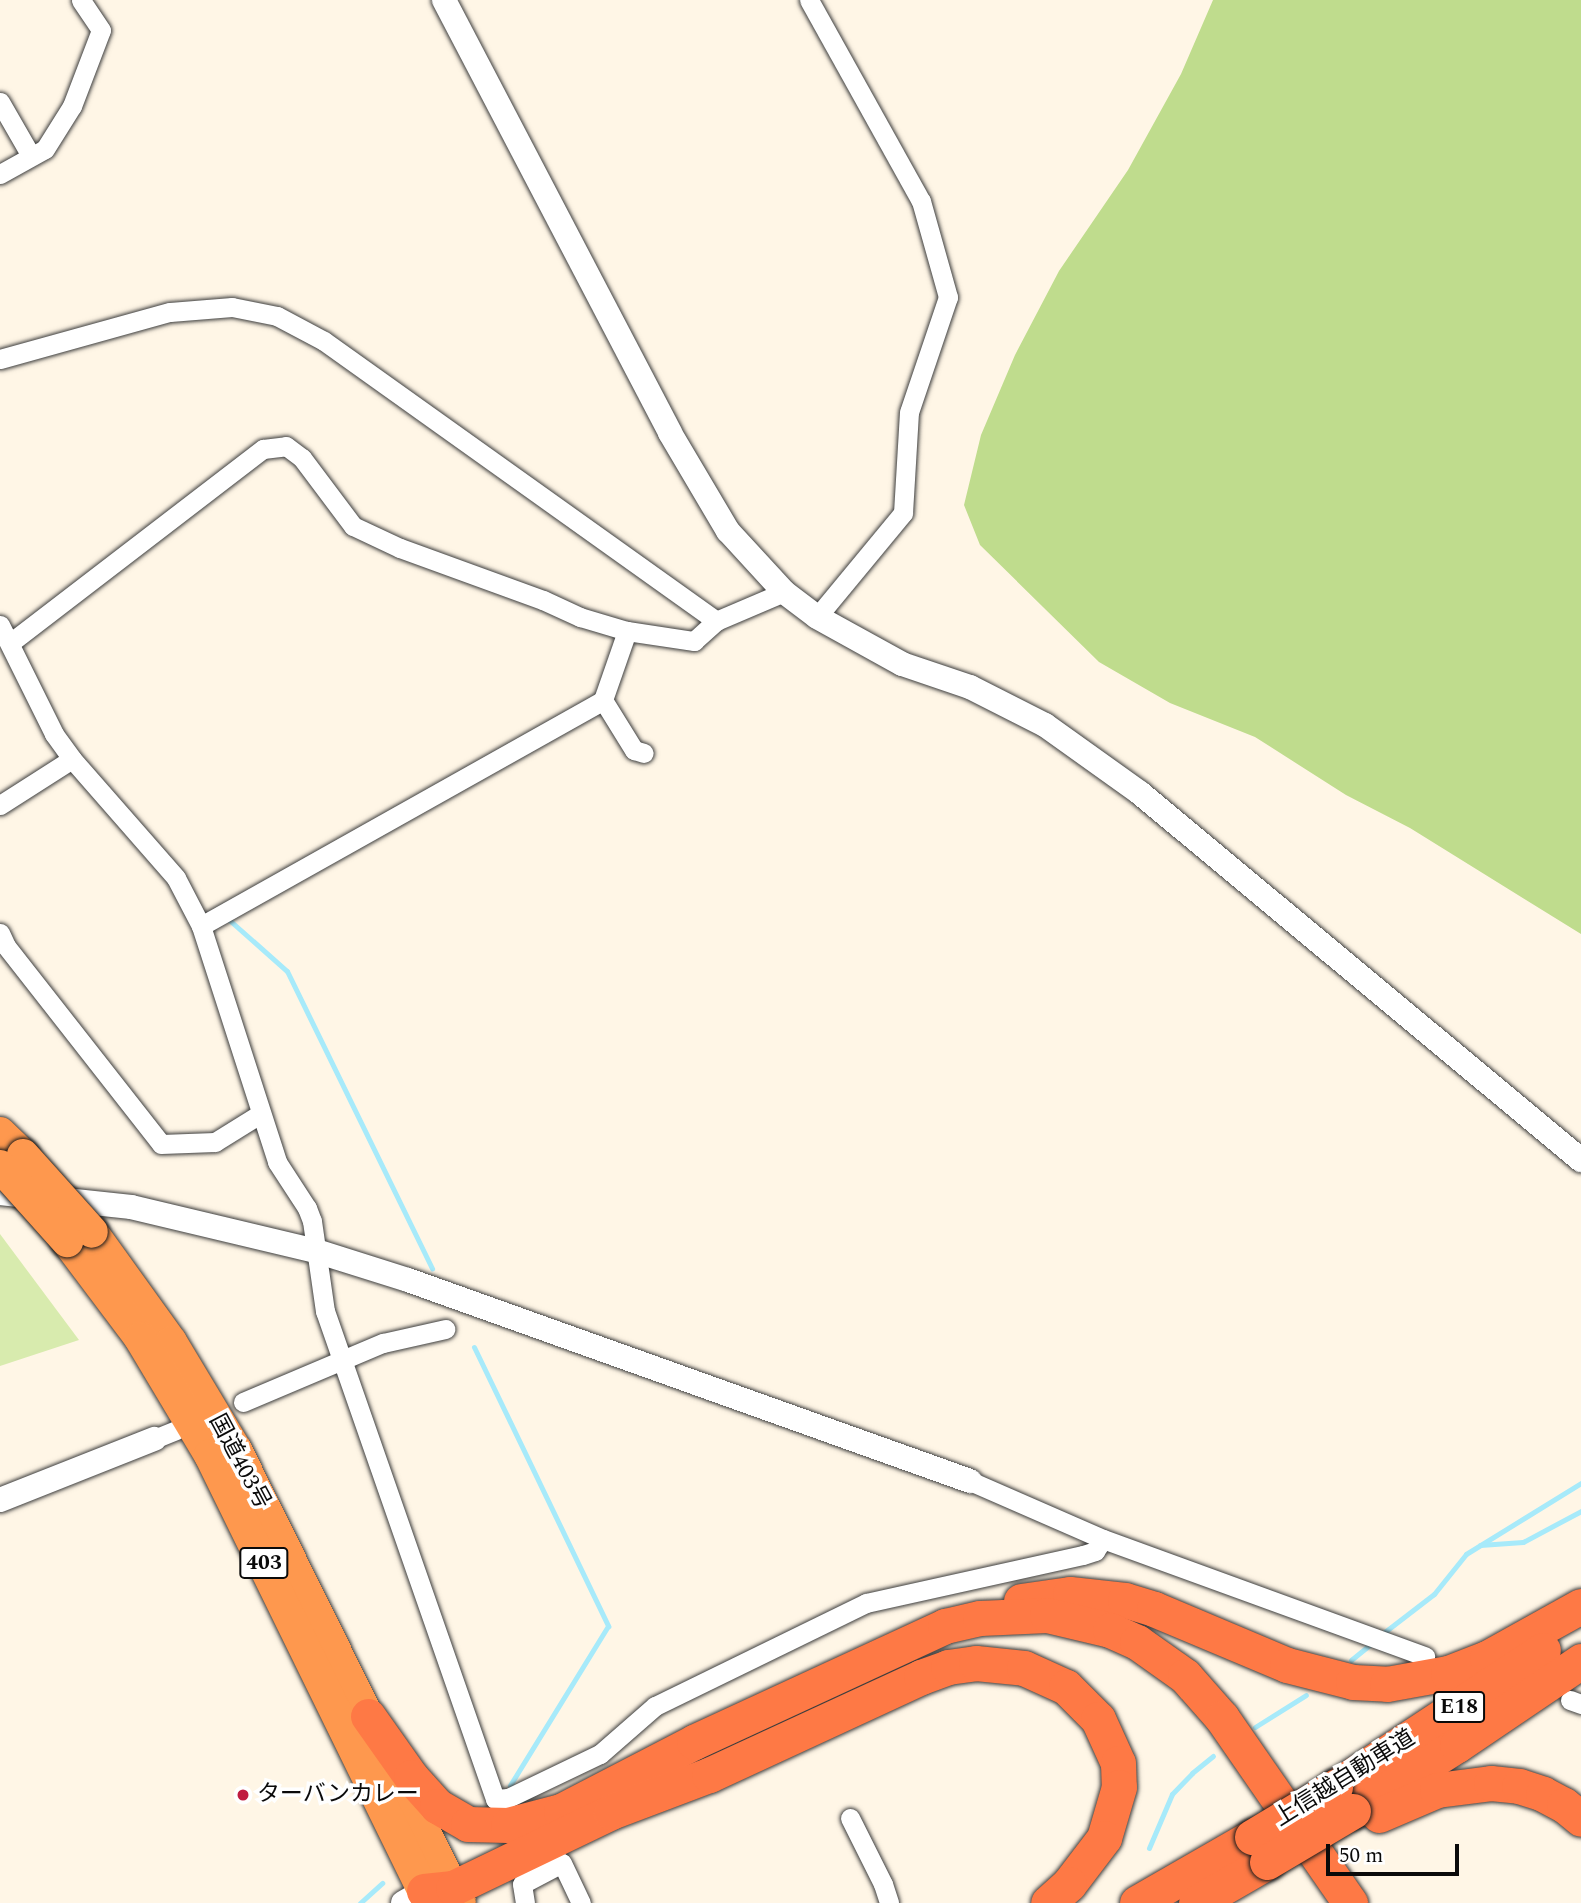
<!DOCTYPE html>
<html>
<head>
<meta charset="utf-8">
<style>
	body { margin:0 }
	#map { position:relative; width:1581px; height:1903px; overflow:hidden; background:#fff6e6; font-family:Spectral,"Noto Sans JP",serif }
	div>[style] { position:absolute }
	.green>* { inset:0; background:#d8ebae }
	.forest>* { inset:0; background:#bfdc8d }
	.stream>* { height:5px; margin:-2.5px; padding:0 2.5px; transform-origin:2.5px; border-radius:2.5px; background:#a7eafa }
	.roads { filter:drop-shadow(0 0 2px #3d3d3d) drop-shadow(0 0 2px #3d3d3d) }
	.minor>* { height:19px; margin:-9.5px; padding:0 9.5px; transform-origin:9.5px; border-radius:9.5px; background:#fff }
	.tertiary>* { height:24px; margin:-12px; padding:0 12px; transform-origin:12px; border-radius:12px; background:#fff }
	.trunk>* { height:32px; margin:-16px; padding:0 16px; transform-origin:16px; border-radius:16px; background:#fe984e }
	.motorway>* { height:35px; margin:-17.5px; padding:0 17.5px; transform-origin:17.5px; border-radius:17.5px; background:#fe7945 }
	.bridges { filter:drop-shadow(0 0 2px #1b1b1b) drop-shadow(0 0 2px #1b1b1b) }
	.trunk-bridge>* { height:32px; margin:-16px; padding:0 16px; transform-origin:16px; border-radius:16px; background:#fe984e }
	.motorway-bridge>* { height:35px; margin:-17.5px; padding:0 17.5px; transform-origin:17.5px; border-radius:17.5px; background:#fe7945 }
	.dots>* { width:19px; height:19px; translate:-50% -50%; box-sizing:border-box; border:4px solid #fff; border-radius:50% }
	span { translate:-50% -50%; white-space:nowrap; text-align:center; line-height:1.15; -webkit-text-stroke:7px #fff; paint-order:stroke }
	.shield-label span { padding:2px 5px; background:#fff; border:2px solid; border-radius:5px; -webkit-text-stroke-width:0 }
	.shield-label { font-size:21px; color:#0a0a0a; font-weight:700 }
	.street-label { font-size:23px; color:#0a0a0a }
	.poi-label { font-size:23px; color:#0a0a0a }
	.left { translate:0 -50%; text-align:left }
	.scale { position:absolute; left:1326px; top:1844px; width:133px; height:32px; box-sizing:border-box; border:4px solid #0a0a0a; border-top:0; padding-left:9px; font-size:21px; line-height:24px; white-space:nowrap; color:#0a0a0a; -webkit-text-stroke:5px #fff; paint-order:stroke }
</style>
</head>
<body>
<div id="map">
	<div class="green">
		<div style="clip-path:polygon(0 1234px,79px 1340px,0 1366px)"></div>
	</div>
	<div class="forest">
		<div style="clip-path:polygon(1213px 0,1581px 0,1581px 934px,1410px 828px,1346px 795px,1255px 737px,1170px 703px,1099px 662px,980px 545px,964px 505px,981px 435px,1015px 355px,1059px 271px,1128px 170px,1181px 74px)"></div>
	</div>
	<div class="stream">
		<div style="left:227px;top:918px;width:80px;rotate:41.5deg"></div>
		<div style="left:287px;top:971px;width:331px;rotate:64deg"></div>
		<div style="left:474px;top:1347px;width:310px;rotate:64.3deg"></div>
		<div style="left:608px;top:1626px;width:187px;rotate:121.6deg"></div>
		<div style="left:1480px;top:1545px;width:43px;rotate:-4deg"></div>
		<div style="left:1523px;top:1542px;width:66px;rotate:-28.1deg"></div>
		<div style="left:1382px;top:1634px;width:66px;rotate:-37.6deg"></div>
		<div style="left:1434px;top:1594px;width:51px;rotate:-51.3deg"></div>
		<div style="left:1466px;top:1554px;width:135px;rotate:-31.7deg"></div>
		<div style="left:1351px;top:1660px;width:27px;rotate:-39deg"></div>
		<div style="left:1255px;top:1727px;width:60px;rotate:-32.1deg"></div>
		<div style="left:1149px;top:1848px;width:59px;rotate:-66.9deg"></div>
		<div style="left:1172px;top:1794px;width:29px;rotate:-46deg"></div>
		<div style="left:1192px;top:1773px;width:27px;rotate:-39deg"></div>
		<div style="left:360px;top:1903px;width:30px;rotate:-42deg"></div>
	</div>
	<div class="roads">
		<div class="minor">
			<div style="left:809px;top:0;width:230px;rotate:60.9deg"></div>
			<div style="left:921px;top:201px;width:100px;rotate:74.3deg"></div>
			<div style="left:948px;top:297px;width:121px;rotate:108.7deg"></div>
			<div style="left:909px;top:412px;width:101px;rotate:93.4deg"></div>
			<div style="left:903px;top:513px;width:135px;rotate:129.6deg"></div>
			<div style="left:0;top:102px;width:62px;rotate:60.1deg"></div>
			<div style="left:0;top:174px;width:51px;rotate:-29.1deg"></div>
			<div style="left:45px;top:149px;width:51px;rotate:-57.9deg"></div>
			<div style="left:72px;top:106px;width:81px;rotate:-69.1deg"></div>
			<div style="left:101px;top:30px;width:36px;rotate:-124deg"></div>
			<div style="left:0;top:359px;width:176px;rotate:-15.5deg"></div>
			<div style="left:170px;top:312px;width:62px;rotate:-4.6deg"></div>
			<div style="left:232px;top:307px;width:46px;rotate:11.3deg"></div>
			<div style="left:277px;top:316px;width:53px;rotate:28deg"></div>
			<div style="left:324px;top:341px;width:482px;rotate:35.5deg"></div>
			<div style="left:716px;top:621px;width:74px;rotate:-23.1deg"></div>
			<div style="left:0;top:625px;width:122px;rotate:63.6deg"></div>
			<div style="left:54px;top:734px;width:31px;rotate:54deg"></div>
			<div style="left:72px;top:759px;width:158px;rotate:48.8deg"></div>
			<div style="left:176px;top:878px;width:54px;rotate:62.5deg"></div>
			<div style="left:201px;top:926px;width:248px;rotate:72.1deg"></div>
			<div style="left:277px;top:1162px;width:55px;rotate:56.9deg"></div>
			<div style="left:307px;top:1208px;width:14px;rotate:69deg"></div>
			<div style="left:312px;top:1221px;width:91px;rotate:81.8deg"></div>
			<div style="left:325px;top:1311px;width:517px;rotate:70.79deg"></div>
			<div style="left:495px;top:1799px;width:13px;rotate:-4deg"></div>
			<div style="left:508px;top:1798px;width:102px;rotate:-25.6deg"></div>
			<div style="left:600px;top:1754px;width:73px;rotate:-41.1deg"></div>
			<div style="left:655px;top:1706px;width:235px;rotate:-26deg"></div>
			<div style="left:866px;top:1603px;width:222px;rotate:-12.5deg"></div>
			<div style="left:1083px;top:1555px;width:13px;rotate:-18deg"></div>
			<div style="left:1095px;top:1551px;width:14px;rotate:-56deg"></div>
			<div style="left:10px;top:643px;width:319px;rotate:-37.5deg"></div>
			<div style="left:263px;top:449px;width:23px;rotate:-7deg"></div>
			<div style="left:286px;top:446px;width:20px;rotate:37deg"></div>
			<div style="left:302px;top:458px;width:85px;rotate:53.1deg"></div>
			<div style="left:353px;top:526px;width:52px;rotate:25.1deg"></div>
			<div style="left:400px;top:548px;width:152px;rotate:20deg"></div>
			<div style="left:543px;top:600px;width:41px;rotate:24.7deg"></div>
			<div style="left:580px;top:617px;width:49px;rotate:16.6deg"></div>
			<div style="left:627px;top:631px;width:68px;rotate:8.5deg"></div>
			<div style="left:694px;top:641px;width:30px;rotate:-42deg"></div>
			<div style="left:603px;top:700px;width:59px;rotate:58.2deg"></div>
			<div style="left:634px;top:750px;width:10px;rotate:17deg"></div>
			<div style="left:0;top:805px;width:85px;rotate:-32.6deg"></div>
			<div style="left:201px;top:926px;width:461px;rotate:-29.3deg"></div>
			<div style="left:603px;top:700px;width:73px;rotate:-70.8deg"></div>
			<div style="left:0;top:933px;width:14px;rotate:65deg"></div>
			<div style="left:6px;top:946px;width:251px;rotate:51.9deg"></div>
			<div style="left:161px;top:1144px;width:54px;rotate:-2.1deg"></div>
			<div style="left:215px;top:1142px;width:53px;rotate:-31.9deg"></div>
			<div style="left:243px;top:1402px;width:152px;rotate:-22.9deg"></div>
			<div style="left:383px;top:1343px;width:64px;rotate:-12.7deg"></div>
			<div style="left:154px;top:1439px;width:24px;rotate:-22deg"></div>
			<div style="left:970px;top:1481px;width:145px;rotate:23.6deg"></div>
			<div style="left:1103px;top:1539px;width:343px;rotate:20deg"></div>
			<div style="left:1570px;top:1700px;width:12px;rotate:20deg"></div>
			<div style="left:850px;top:1818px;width:74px;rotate:63.4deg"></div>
			<div style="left:883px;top:1884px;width:20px;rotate:72deg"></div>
			<div style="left:525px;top:1903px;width:19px;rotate:-99deg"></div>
			<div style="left:522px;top:1884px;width:45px;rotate:-27.7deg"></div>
			<div style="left:562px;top:1863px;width:44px;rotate:64.6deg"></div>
		</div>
		<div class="tertiary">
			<div style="left:444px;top:0;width:488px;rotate:62.4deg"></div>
			<div style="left:670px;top:433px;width:114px;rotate:59.4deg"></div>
			<div style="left:728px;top:531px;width:83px;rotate:47.4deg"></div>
			<div style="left:784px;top:592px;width:41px;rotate:37.1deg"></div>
			<div style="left:817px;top:617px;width:97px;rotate:28.9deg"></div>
			<div style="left:902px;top:664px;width:72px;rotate:18.7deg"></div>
			<div style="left:970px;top:687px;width:84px;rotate:26.9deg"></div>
			<div style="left:1045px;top:725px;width:117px;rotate:35.6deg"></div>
			<div style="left:1140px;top:793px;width:574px;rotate:39.77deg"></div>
			<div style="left:0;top:1193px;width:132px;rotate:6.1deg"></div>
			<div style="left:131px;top:1207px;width:190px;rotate:13.4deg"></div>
			<div style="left:316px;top:1251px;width:96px;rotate:17.5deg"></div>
			<div style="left:408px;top:1280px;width:597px;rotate:19.68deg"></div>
			<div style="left:0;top:1500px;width:166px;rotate:-21.6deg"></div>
			<div style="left:403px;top:1903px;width:24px;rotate:-30deg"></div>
		</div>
		<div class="trunk">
			<div style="left:0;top:1133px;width:32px;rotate:44deg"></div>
			<div style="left:92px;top:1232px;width:135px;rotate:54.3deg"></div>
			<div style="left:171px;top:1342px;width:126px;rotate:59deg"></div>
			<div style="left:236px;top:1450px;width:505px;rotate:63.69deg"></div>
			<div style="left:67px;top:1241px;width:121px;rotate:53deg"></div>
			<div style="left:140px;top:1338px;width:136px;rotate:59.1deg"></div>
			<div style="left:210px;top:1455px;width:499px;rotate:63.9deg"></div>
		</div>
		<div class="motorway">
			<div style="left:1021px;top:1601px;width:49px;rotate:-8.1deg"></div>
			<div style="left:1070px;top:1594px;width:55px;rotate:6.2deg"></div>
			<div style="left:1125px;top:1600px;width:30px;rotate:17deg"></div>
			<div style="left:1154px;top:1609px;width:144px;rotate:22.8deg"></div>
			<div style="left:1287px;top:1665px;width:68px;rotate:14.4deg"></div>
			<div style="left:1353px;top:1682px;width:34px;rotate:3deg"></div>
			<div style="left:1387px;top:1684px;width:62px;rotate:-10.2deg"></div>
			<div style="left:1448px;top:1673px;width:42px;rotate:-21deg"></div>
			<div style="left:1487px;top:1658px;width:107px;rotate:-29deg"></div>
			<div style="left:368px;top:1716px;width:75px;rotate:54.8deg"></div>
			<div style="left:411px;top:1777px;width:39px;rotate:48deg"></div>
			<div style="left:437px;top:1806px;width:36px;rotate:30deg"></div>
			<div style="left:468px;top:1824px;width:40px;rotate:1.4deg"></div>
			<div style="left:508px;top:1825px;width:55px;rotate:-14.8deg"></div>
			<div style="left:561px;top:1811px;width:150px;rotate:-27.4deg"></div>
			<div style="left:694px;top:1742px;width:277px;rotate:-24.8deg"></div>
			<div style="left:945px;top:1626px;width:36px;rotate:-13deg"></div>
			<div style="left:980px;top:1618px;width:67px;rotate:-2.6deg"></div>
			<div style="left:1047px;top:1615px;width:65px;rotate:13.4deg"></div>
			<div style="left:1110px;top:1630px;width:30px;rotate:24deg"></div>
			<div style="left:1137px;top:1642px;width:59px;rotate:35.3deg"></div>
			<div style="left:1185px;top:1676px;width:56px;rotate:48.6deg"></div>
			<div style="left:1222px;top:1718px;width:225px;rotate:55.3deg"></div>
			<div style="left:1335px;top:1787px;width:249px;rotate:-33.4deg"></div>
			<div style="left:1353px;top:1811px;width:123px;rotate:-32.4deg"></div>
			<div style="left:1457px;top:1745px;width:150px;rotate:-34.1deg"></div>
			<div style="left:1379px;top:1815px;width:63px;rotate:-23.3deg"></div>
			<div style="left:1437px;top:1790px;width:54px;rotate:-7.4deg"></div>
			<div style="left:1491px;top:1783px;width:28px;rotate:6deg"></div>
			<div style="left:1519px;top:1786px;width:25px;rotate:18deg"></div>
			<div style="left:1543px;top:1794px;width:24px;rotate:28deg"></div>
			<div style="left:1564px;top:1805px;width:22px;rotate:39deg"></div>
			<div style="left:424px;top:1891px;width:29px;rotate:-6deg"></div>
			<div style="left:453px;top:1888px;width:175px;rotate:-25.7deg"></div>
			<div style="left:611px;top:1812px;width:105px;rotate:-20.7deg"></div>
			<div style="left:709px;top:1775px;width:234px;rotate:-24.8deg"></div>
			<div style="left:921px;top:1677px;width:29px;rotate:-20deg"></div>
			<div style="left:948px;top:1667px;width:28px;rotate:-8deg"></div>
			<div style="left:976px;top:1663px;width:48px;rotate:5.9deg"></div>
			<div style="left:1024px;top:1668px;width:46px;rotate:24.3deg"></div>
			<div style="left:1066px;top:1687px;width:45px;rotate:45deg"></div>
			<div style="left:1098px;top:1719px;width:48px;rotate:65.6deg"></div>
			<div style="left:1118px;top:1763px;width:24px;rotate:88deg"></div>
			<div style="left:1119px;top:1787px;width:53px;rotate:106.4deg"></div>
			<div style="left:1104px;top:1838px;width:58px;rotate:127.3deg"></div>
			<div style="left:1069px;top:1884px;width:28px;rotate:138deg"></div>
			<div style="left:1137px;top:1903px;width:133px;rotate:-29.9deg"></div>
			<div style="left:1196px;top:1903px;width:82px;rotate:-30deg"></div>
		</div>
	</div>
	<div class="bridges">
		<div class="trunk-bridge">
			<div style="left:23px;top:1155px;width:103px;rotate:48.1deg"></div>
			<div style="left:0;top:1166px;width:101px;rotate:48.2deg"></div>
		</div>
		<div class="motorway-bridge">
			<div style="left:1252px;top:1837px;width:97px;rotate:-31.1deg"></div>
			<div style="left:1267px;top:1862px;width:100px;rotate:-30.7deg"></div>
		</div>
	</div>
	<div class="dots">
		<div style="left:243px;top:1795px;background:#c01b40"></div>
	</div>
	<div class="shield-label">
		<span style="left:264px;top:1563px">403</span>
		<span style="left:1459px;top:1707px">E18</span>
	</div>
	<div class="street-label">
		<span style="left:239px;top:1462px;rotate:62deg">国道403号</span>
		<span style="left:1345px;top:1779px;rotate:-32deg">上信越自動車道</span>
	</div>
	<div class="poi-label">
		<span class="left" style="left:257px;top:1795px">ターバンカレー</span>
	</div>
	<div class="scale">50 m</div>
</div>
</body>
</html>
